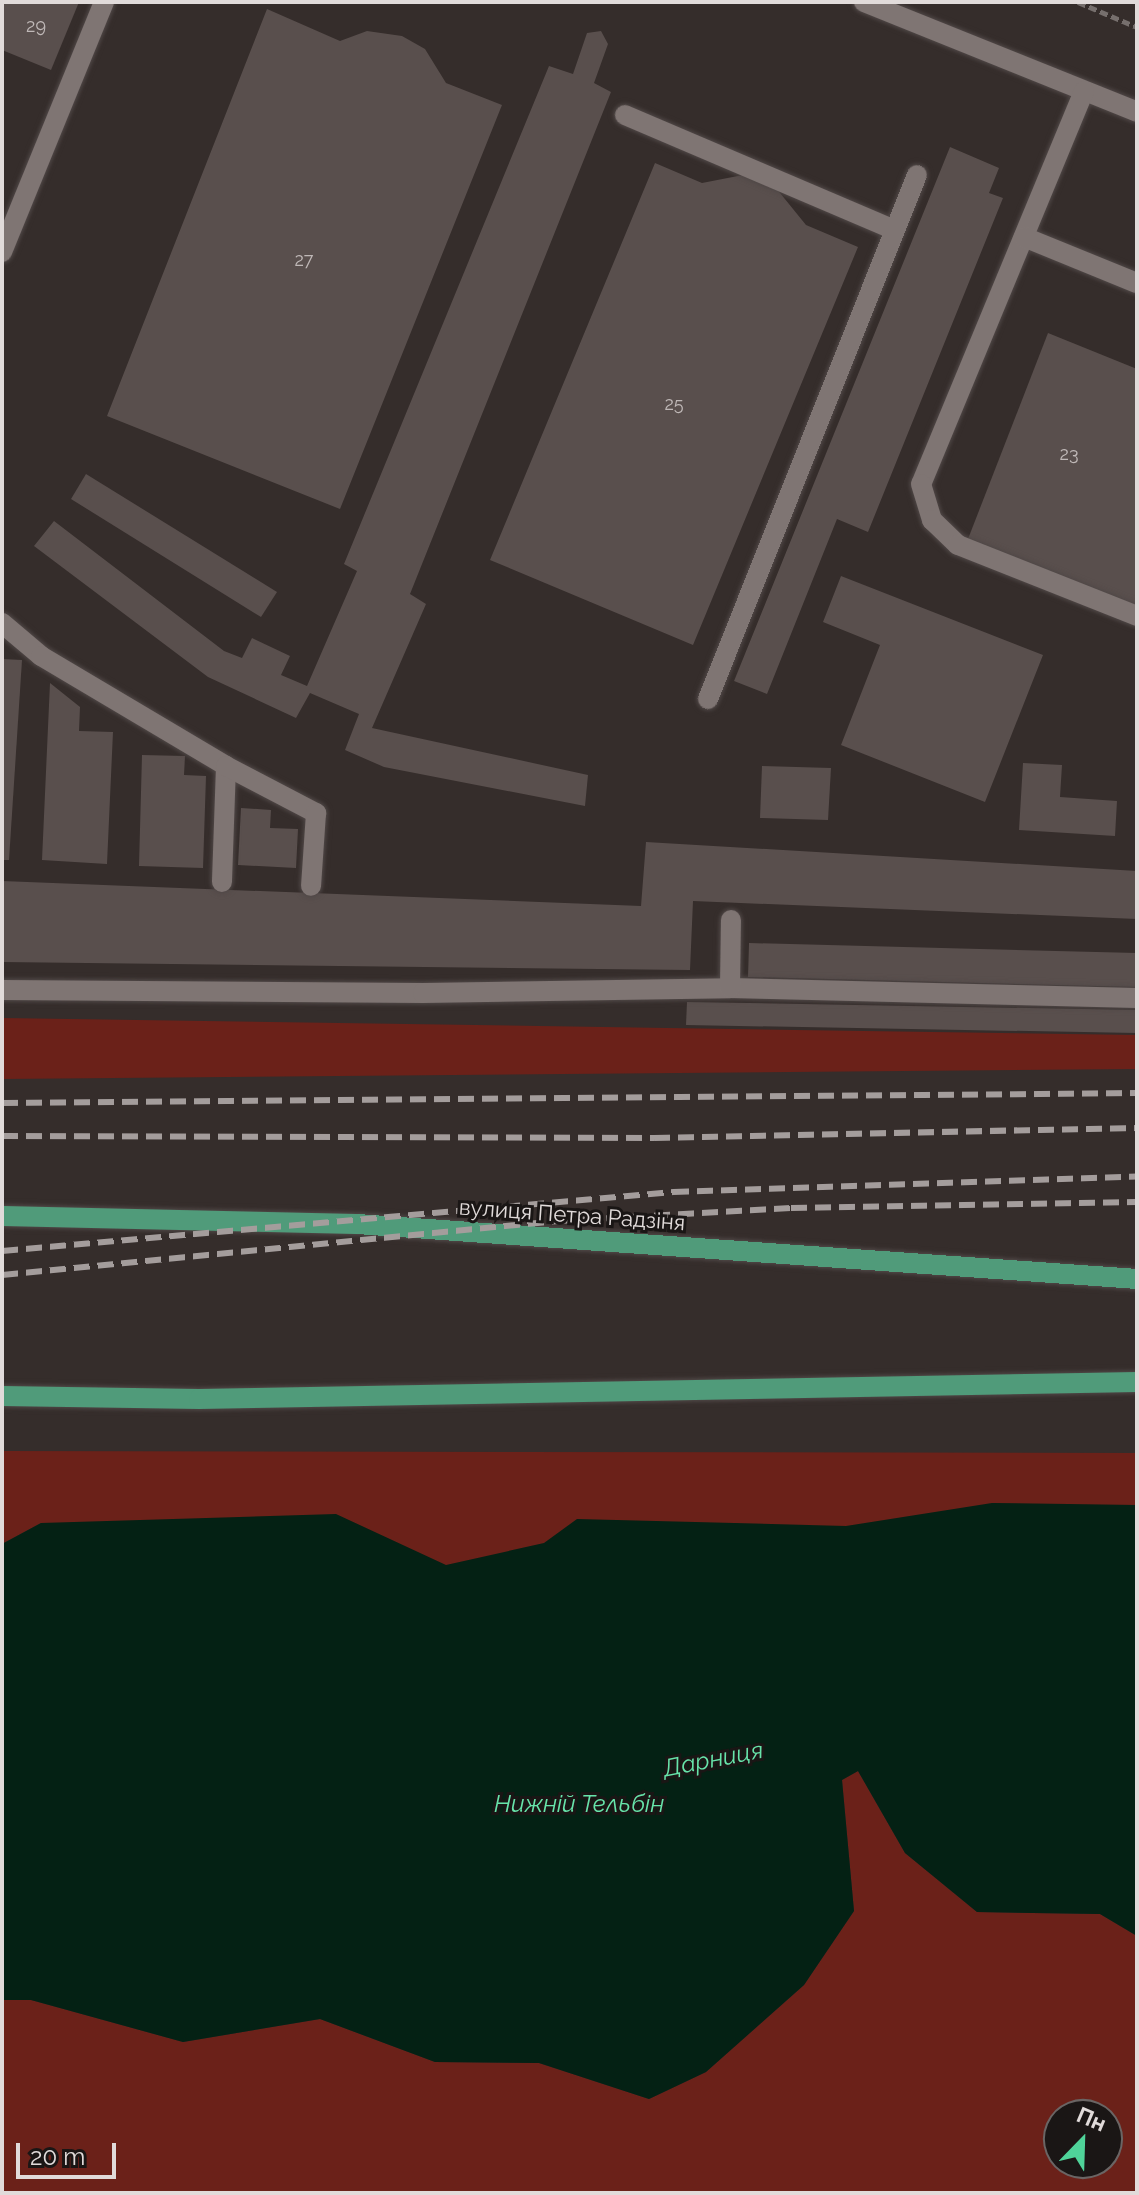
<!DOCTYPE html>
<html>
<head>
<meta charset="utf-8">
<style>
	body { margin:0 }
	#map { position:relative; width:1139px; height:2195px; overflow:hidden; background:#352d2b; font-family:Raleway,sans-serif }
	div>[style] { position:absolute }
	.green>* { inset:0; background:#6b2119 }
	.water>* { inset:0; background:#042114 }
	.building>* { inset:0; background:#594f4d }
	.path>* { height:5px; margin-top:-2.5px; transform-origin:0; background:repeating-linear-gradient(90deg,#766f6d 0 8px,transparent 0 12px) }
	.roads { filter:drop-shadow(0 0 2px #504847) drop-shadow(0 0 2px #504847) }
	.minor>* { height:20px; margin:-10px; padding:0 10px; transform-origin:10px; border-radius:10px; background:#7f7573 }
	.major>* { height:20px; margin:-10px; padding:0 10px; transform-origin:10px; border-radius:10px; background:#509b7a }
	.rail>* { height:6px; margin-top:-3px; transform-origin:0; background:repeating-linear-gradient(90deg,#a49d9c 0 16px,transparent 0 24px) }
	span { translate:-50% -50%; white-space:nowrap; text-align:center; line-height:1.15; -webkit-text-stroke:6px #1a1615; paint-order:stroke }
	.number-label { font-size:18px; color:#bfb8b7 }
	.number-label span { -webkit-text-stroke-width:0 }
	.street-label { font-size:22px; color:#e1dbda }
	.water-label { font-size:24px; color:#67e4aa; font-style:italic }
	.frame { position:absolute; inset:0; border:4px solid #e1dbda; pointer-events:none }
	.north { position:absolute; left:1043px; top:2099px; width:80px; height:80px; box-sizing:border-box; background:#1a1615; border:2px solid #6a6564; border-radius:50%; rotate:23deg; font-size:22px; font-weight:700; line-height:32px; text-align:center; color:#e1dbda }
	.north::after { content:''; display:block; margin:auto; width:28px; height:36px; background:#4fd399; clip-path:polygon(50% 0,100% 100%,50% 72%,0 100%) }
	.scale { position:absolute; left:16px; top:2143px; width:100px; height:36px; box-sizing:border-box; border:4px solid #e1dbda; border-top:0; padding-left:10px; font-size:24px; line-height:28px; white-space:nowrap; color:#e1dbda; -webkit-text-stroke:6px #1a1615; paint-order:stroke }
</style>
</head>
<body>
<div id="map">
	<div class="green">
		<div style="clip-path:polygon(2px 1018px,1137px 1035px,1137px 1069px,2px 1079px)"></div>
		<div style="clip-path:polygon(2px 1451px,1137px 1453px,1137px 1562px,793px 1660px,41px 1523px,2px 1544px)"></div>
		<div style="clip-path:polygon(evenodd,858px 1771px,905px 1853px,977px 1912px,1100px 1914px,1137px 1936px,1137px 2193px,2px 2193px,2px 2000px,31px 2000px,183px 2042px,320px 2019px,435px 2062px,539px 2063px,649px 2099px,706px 2072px,804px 1985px,854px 1911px,842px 1780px,858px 1771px,1059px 2115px,1107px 2115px,1107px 2163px,1059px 2163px,1059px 2115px)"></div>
	</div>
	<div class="water">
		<div style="clip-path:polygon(992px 1503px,1137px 1505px,1137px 1936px,1100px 1914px,977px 1912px,905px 1853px,858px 1771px,842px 1780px,854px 1911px,804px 1985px,706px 2072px,649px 2099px,539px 2063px,435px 2062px,320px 2019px,183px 2042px,31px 2000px,2px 2000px,2px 1544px,41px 1523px,336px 1514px,446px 1565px,544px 1543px,577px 1519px,846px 1526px)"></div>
	</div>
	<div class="building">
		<div style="clip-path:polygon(2px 2px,79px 2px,51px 70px,2px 50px)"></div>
		<div style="clip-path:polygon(267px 9px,340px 41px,367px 31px,402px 36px,425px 49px,446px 83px,502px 105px,340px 509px,107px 416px)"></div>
		<div style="clip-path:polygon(601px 31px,608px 44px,594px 83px,611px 92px,410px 594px,426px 604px,372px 728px,588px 775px,585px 806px,384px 767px,345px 750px,359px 714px,310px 693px,296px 718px,208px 677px,34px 546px,54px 521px,224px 651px,242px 658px,252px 638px,290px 656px,281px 675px,307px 686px,357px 571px,344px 564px,549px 66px,573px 74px,587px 33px)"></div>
		<div style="clip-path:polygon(950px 147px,999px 168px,989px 193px,1003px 198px,868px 532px,837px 519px,767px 694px,734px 681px)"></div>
		<div style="clip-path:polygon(655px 163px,702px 183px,743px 175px,776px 188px,806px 225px,858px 247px,693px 645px,490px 560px)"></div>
		<div style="clip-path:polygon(1048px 333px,1137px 369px,1137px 608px,968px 539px)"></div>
		<div style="clip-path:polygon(86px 474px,277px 592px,261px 617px,71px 499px)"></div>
		<div style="clip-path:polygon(841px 576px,1043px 655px,985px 802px,841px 745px,880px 645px,823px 622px)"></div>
		<div style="clip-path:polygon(2px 659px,22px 660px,9px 860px,2px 860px)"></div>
		<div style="clip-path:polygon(50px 683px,80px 707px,79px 731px,113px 732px,107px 864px,42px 860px)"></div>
		<div style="clip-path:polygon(142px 755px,185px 756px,184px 775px,206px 776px,203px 868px,139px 866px)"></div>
		<div style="clip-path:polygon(1023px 763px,1062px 765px,1060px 797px,1117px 801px,1115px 836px,1019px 830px)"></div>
		<div style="clip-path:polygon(762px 766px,831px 768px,828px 820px,760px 818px)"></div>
		<div style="clip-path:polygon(241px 808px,271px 810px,270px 828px,298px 829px,296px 868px,238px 865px)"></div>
		<div style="clip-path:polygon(646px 842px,1137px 871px,1137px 919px,693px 901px,690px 970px,2px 962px,2px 881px,641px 906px)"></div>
		<div style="clip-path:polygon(749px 943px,1137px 953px,1137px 987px,748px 977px)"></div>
		<div style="clip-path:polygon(687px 1002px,1137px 1010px,1137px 1033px,686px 1025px)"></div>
	</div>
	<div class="path">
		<div style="left:1078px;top:2px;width:64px;rotate:23deg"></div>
	</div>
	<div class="roads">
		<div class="minor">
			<div style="left:864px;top:2px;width:294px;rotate:21.9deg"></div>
			<div style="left:1084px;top:91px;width:425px;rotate:112.5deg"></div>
			<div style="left:921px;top:484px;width:38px;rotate:73deg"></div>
			<div style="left:932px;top:520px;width:36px;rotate:44deg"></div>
			<div style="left:958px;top:545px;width:193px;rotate:21.6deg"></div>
			<div style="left:625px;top:115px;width:293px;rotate:23.1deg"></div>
			<div style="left:1024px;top:237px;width:122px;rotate:22.2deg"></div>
			<div style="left:2px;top:252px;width:270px;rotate:-67.8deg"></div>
			<div style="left:2px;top:623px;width:51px;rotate:40.2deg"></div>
			<div style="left:41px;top:656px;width:215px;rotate:30.7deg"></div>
			<div style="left:226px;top:766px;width:116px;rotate:92deg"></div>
			<div style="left:708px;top:699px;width:564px;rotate:-68.26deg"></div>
			<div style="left:226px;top:766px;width:102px;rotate:27.6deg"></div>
			<div style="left:316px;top:813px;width:73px;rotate:93.9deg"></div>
			<div style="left:730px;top:988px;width:407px;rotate:1.4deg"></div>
			<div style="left:2px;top:990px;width:421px;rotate:0.4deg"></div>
			<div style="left:423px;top:993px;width:307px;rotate:-0.9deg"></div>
			<div style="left:730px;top:988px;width:68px;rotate:-89.2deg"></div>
		</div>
		<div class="major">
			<div style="left:2px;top:1216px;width:355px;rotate:1.3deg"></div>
			<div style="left:357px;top:1224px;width:782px;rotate:4.03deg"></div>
			<div style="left:2px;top:1396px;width:197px;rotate:0.9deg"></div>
			<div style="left:199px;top:1399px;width:938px;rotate:-1.04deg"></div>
		</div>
	</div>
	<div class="rail">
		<div style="left:2px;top:1103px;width:1135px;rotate:-0.5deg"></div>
		<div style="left:2px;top:1136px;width:652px;rotate:0.18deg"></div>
		<div style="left:654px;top:1138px;width:483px;rotate:-1.2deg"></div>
		<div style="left:2px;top:1251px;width:674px;rotate:-5.03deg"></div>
		<div style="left:673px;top:1192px;width:464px;rotate:-1.9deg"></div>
		<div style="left:2px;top:1275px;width:559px;rotate:-5.55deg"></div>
		<div style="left:558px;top:1221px;width:233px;rotate:-3.2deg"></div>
		<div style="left:791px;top:1208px;width:346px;rotate:-1deg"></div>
	</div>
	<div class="number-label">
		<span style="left:36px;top:26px">29</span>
		<span style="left:304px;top:260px">27</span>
		<span style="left:674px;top:404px">25</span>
		<span style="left:1069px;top:454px">23</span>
	</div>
	<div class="street-label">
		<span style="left:572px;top:1215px;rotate:4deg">вулиця Петра Радзіня</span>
	</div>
	<div class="water-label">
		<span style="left:713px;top:1759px;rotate:-11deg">Дарниця</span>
		<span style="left:579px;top:1804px">Нижній Тельбін</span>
	</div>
	<div class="frame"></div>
	<div class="north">Пн</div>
	<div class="scale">20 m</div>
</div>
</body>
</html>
